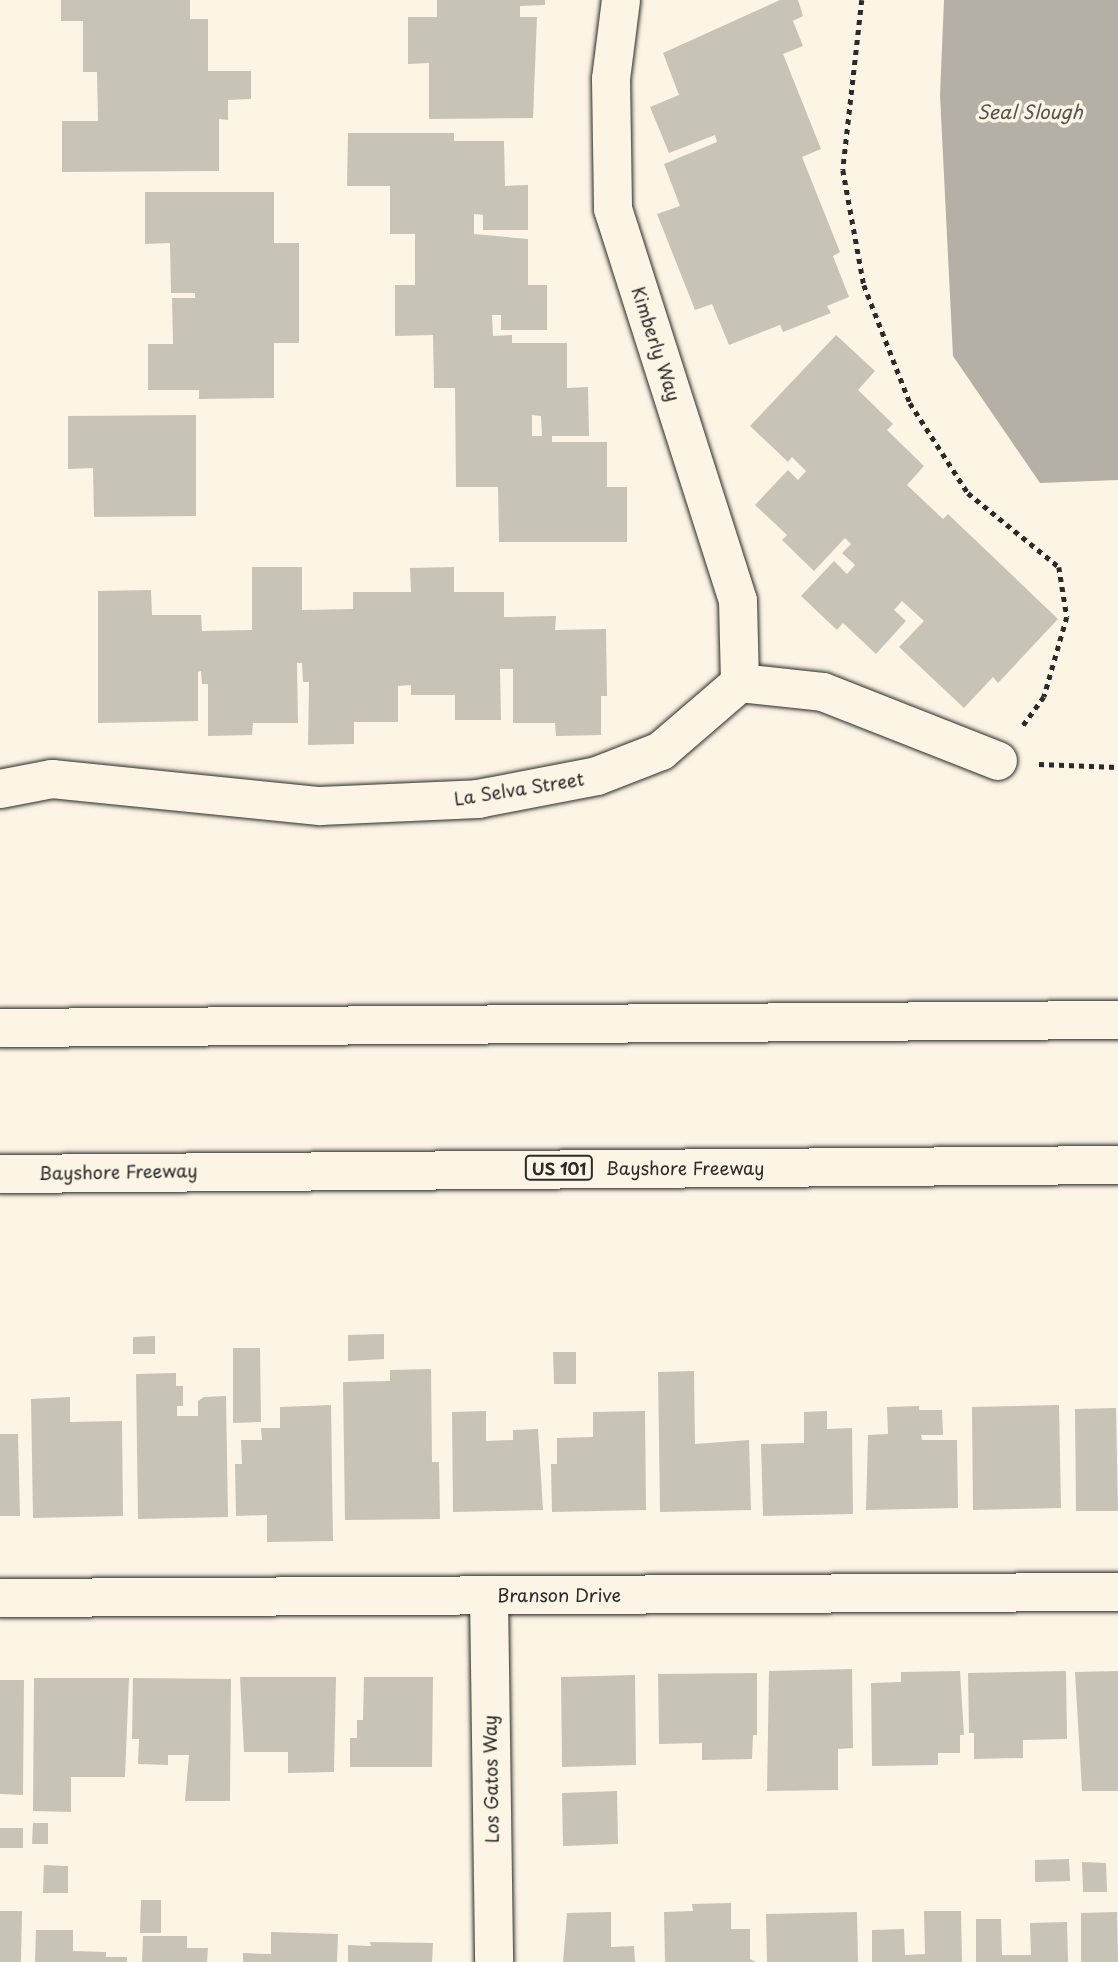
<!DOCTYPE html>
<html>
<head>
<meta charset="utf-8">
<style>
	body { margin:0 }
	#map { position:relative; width:1118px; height:1962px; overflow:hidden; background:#fcf5e5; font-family:"Playpen Sans",sans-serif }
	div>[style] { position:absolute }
	.water>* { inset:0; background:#b4b0a5 }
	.building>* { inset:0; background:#c8c3b7 }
	.path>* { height:4.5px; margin-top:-2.25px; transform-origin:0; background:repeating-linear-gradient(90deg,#2b2b2b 0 5px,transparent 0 10px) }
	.roads { filter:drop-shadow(0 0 2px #2b2b2b) drop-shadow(0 0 2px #2b2b2b) }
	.minor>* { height:38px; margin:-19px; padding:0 19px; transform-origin:19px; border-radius:19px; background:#fcf5e5 }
	.highway>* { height:38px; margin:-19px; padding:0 19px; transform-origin:19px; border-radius:19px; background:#fcf5e5 }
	span { translate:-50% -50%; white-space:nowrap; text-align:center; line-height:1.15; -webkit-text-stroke:7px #fcf5e5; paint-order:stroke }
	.shield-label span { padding:2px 5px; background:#fcf5e5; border:2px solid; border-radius:5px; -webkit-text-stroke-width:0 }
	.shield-label { font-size:16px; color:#2b2b2b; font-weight:700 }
	.street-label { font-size:18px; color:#2b2b2b }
	.water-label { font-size:19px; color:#545350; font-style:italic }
</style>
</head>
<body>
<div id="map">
	<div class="water">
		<div style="clip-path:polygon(944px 0,1118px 0,1118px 480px,1040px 483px,953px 356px,940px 95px)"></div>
	</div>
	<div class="building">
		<div style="clip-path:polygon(61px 0,190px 0,190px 19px,208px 19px,208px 71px,251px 71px,251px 99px,228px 100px,228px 120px,219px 119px,219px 171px,62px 172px,62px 121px,98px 121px,97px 72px,83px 72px,83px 21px,61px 21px)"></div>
		<div style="clip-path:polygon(437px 0,545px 0,545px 5px,520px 6px,520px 17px,537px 17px,533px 118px,429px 119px,429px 63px,408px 64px,408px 17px,437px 17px)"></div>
		<div style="clip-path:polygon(780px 0,798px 0,803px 16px,793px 21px,803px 46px,783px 54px,821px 149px,802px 157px,840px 252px,833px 256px,849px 297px,827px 306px,831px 313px,783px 332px,780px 325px,729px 345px,712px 304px,695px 310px,657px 214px,680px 206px,664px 164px,717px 142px,715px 135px,669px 153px,650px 107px,679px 95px,663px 53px)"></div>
		<div style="clip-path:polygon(evenodd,348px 133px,454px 133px,454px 141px,504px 141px,505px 186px,528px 185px,528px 230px,483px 230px,483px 215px,474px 214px,474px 234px,528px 239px,528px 285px,547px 285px,547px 330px,501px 330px,501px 315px,492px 315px,493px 336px,512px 335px,512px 343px,567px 343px,567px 388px,588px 387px,589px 436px,552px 436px,552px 442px,607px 442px,607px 487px,627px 487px,627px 542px,499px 542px,498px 487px,456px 487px,455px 388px,434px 388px,433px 335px,395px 336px,395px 285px,415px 285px,415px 234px,390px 234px,390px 186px,347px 186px,348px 133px,532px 415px,541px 416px,542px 436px,532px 436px,532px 415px)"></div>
		<div style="clip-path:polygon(145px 192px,274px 192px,274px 243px,299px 243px,299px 343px,274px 343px,274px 398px,199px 399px,199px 390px,148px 390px,148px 344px,173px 344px,172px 298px,195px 298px,195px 293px,171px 293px,170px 243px,145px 244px)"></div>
		<div style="clip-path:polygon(836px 335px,875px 371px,858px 390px,893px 424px,887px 430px,924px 466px,907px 485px,943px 519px,948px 514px,1058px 619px,998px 683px,993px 677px,964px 708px,899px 647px,924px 621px,902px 601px,894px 610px,906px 621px,876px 654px,843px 623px,837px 630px,801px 596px,834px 561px,847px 574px,855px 565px,842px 553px,851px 544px,845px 538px,814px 571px,782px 540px,787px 535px,755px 505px,788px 470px,798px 480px,806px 471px,792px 457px,788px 462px,750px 426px)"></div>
		<div style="clip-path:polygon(196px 415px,196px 516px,94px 517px,93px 468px,68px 469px,68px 416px)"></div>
		<div style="clip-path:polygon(252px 567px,302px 567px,302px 610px,353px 609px,353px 592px,411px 592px,410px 568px,454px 567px,454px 592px,504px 592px,504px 617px,556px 616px,555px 630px,606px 629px,607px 696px,601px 696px,601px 735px,556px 736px,555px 723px,513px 723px,513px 669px,500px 669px,501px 720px,455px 720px,455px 695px,411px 695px,411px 685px,398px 686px,398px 722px,354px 722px,354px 744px,308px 745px,309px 682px,303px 682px,302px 663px,297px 663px,298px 723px,253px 723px,252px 735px,208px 736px,208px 684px,202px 684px,201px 671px,198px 672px,198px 721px,98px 723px,98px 591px,151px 590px,152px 615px,201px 615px,202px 631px,252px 630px)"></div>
		<div style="clip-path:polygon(384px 1334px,384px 1359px,348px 1361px,348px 1335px)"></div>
		<div style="clip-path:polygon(155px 1336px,155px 1354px,133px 1354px,133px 1337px)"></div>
		<div style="clip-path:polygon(233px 1348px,260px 1348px,261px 1422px,233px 1423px)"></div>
		<div style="clip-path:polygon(553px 1352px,576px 1352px,576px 1384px,554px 1384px)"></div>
		<div style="clip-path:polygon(431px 1369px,432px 1462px,439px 1462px,440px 1519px,345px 1520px,343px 1382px,390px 1381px,390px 1370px)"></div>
		<div style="clip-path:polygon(694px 1371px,695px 1444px,749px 1440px,751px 1510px,660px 1512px,658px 1372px)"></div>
		<div style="clip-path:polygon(176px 1373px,176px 1386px,183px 1386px,183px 1406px,177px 1406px,177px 1416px,198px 1416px,198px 1401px,204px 1397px,226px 1396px,228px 1517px,138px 1519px,136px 1374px)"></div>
		<div style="clip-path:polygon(70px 1397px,70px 1422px,122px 1421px,123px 1516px,33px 1518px,31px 1399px)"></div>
		<div style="clip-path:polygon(331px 1405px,333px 1541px,267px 1542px,267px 1515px,236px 1516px,235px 1464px,242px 1464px,241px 1440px,262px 1440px,261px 1428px,280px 1428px,280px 1407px)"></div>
		<div style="clip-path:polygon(1059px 1405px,1061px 1508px,973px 1510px,972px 1407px)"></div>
		<div style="clip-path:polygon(919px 1406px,919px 1410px,942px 1410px,943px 1435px,921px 1435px,922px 1440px,957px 1440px,958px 1508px,866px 1510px,868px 1435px,888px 1434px,887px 1407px)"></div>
		<div style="clip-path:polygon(1116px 1408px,1118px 1511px,1076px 1511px,1075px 1409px)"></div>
		<div style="clip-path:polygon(486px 1411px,486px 1441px,513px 1440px,513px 1430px,538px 1429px,543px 1510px,453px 1512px,452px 1412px)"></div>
		<div style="clip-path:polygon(645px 1411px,646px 1510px,552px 1512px,551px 1464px,557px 1464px,557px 1438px,593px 1437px,593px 1412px)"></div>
		<div style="clip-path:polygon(827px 1411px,827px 1429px,852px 1428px,853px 1514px,763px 1516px,761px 1444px,804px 1443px,804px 1412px)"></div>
		<div style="clip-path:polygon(0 1434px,18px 1434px,20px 1516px,0 1516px)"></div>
		<div style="clip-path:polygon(852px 1669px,853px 1748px,838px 1749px,838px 1790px,767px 1791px,769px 1671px)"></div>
		<div style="clip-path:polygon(960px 1671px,964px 1735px,960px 1735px,960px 1753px,938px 1753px,938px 1765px,872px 1766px,871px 1683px,901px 1682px,901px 1672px)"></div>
		<div style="clip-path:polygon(1066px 1671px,1067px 1739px,1023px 1740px,1023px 1758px,974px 1759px,974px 1733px,969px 1733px,968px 1673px)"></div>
		<div style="clip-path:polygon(1118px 1671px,1118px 1791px,1082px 1791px,1075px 1672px)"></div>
		<div style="clip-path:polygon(757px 1673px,757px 1735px,753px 1735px,752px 1759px,702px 1760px,702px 1743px,659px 1744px,658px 1674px)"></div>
		<div style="clip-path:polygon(635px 1675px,636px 1765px,562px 1767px,561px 1677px)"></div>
		<div style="clip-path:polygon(240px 1677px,336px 1677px,334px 1772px,288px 1773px,288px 1752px,244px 1752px)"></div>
		<div style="clip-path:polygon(364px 1677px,433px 1677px,432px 1767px,350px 1767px,350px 1738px,357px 1738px,357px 1720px,363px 1720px)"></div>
		<div style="clip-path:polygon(34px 1678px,129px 1678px,125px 1777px,71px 1777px,71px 1812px,33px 1811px)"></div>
		<div style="clip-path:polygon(133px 1678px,231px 1679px,230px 1801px,185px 1801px,189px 1755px,168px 1755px,168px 1765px,138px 1764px,139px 1739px,132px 1739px)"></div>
		<div style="clip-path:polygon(0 1680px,24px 1680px,23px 1795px,0 1794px)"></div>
		<div style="clip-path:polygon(617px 1791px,618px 1844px,563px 1846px,562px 1793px)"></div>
		<div style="clip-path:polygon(33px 1823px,48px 1823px,48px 1844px,32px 1844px)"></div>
		<div style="clip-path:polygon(0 1828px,23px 1828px,23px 1848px,0 1848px)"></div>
		<div style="clip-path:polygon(1069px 1859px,1070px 1881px,1035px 1882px,1035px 1860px)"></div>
		<div style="clip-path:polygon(1082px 1862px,1106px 1863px,1107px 1892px,1083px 1892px)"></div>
		<div style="clip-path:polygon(44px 1865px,68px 1866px,68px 1893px,43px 1893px)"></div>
		<div style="clip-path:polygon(141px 1900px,161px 1900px,161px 1933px,140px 1933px)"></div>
		<div style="clip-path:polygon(731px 1903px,731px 1929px,750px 1929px,750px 1959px,756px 1962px,665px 1962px,664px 1912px,693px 1911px,692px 1904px)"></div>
		<div style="clip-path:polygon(0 1911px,22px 1911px,21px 1962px,0 1962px)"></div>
		<div style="clip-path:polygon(924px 1911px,961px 1911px,962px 1962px,872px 1962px,872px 1930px,904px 1929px,905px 1955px,925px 1954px)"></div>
		<div style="clip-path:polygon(611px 1912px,611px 1947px,634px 1946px,635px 1962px,563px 1962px,567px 1913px)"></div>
		<div style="clip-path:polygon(857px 1912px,858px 1962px,767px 1962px,766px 1914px)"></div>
		<div style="clip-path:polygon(1117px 1912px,1118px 1962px,1081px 1962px,1081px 1913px)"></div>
		<div style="clip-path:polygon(976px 1919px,1001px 1919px,1002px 1955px,1031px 1955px,1030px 1923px,1067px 1922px,1068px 1962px,976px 1962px)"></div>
		<div style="clip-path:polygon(36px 1930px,73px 1930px,73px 1951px,106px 1952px,106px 1957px,127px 1957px,127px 1962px,35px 1962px)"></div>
		<div style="clip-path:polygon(271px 1932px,338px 1934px,337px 1962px,243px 1962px,243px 1953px,271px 1954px)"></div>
		<div style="clip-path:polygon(143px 1936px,187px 1936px,187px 1948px,208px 1948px,207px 1962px,142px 1962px)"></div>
		<div style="clip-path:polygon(370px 1942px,433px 1943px,432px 1962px,348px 1962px,348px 1945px,371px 1946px)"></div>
	</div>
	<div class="path">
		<div style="left:862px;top:0;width:171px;rotate:96.4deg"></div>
		<div style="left:843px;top:170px;width:117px;rotate:79.7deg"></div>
		<div style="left:864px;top:285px;width:127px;rotate:68.7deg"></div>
		<div style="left:910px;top:403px;width:107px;rotate:57.2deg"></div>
		<div style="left:968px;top:493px;width:117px;rotate:39.1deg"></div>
		<div style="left:1059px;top:567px;width:51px;rotate:80.9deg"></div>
		<div style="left:1067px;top:617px;width:83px;rotate:106deg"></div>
		<div style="left:1044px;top:697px;width:36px;rotate:126deg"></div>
		<div style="left:1039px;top:764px;width:79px;rotate:2.2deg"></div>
	</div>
	<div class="roads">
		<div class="minor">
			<div style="left:621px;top:0;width:80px;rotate:97.2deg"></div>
			<div style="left:611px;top:79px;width:130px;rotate:89.1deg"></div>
			<div style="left:613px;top:209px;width:411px;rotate:72.3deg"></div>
			<div style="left:738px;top:601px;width:82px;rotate:88.6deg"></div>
			<div style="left:0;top:789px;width:53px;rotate:-10.9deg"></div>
			<div style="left:52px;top:779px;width:269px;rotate:5.8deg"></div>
			<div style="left:320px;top:806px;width:158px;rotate:-2.5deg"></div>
			<div style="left:478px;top:799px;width:121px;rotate:-10.9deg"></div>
			<div style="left:597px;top:776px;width:69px;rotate:-21.3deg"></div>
			<div style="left:661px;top:751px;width:104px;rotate:-40.7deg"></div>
			<div style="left:740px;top:683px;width:83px;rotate:6.2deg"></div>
			<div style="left:823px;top:692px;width:188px;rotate:21.5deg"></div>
			<div style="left:489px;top:1595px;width:367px;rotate:89.2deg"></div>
			<div style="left:0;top:1598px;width:1118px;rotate:-0.31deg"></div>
		</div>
		<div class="highway">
			<div style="left:0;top:1028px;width:1118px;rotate:-0.41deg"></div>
			<div style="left:0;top:1174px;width:1118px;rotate:-0.46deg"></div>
		</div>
	</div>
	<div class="shield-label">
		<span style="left:559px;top:1168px">US 101</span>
	</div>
	<div class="street-label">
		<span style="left:656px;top:344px;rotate:72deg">Kimberly Way</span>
		<span style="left:519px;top:789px;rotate:-9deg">La Selva Street</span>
		<span style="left:685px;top:1168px">Bayshore Freeway</span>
		<span style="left:118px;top:1172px;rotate:-1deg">Bayshore Freeway</span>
		<span style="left:559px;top:1595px">Branson Drive</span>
		<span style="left:491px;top:1779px;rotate:-91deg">Los Gatos Way</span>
	</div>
	<div class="water-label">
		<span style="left:1030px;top:112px">Seal Slough</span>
	</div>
</div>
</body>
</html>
